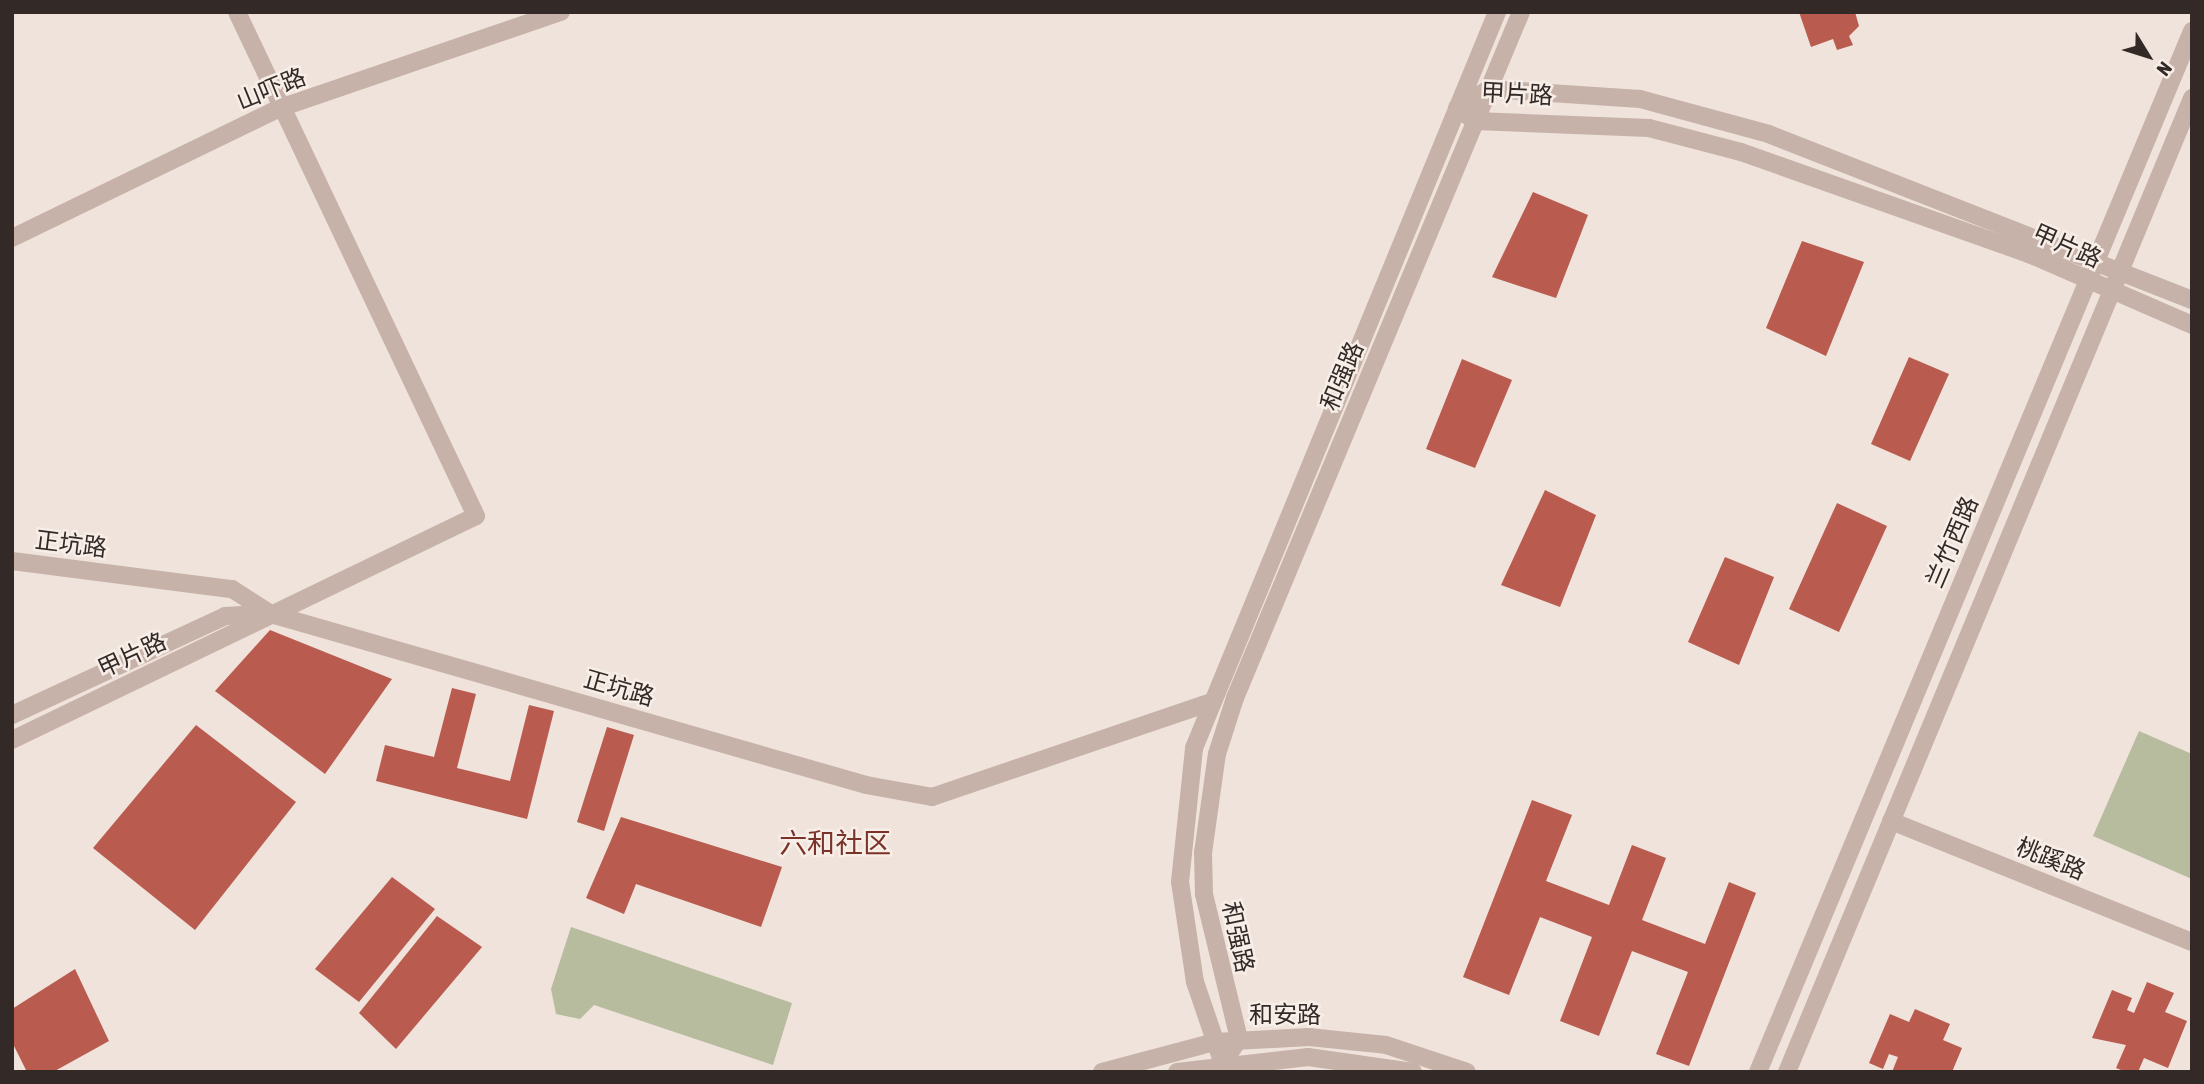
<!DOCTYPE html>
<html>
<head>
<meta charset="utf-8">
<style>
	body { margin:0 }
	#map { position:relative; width:2204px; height:1084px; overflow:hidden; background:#efe3db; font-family:"Asap Condensed","Noto Sans SC",sans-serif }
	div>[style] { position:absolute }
	.green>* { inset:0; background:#b6bc9d }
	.building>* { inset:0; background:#b95b4f }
	.minor>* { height:18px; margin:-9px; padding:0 9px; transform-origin:9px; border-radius:9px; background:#c6b2a9 }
	.tertiary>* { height:18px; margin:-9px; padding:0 9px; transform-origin:9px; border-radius:9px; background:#c6b2a9 }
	span { translate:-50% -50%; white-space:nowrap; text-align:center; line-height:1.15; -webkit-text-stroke:5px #f7eee7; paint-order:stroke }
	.street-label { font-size:24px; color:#332a28 }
	.quarter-label { font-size:28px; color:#7a3229 }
	.frame { position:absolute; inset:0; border:14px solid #332a28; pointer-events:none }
	.north { position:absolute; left:2113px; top:21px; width:70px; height:70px; -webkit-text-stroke:5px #f7eee7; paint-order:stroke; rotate:128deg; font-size:19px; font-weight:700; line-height:28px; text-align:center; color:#332a28 }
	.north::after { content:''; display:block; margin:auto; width:24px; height:32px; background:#332a28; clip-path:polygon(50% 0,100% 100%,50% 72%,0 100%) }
</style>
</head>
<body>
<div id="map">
	<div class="green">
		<div style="clip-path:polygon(2139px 731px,2192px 754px,2192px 879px,2093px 836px)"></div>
		<div style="clip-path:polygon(571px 927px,792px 1003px,773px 1065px,594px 1005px,580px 1019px,556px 1014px,551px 989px)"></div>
	</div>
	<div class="building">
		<div style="clip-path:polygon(1799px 12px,1855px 12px,1859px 26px,1849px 36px,1853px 45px,1837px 50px,1833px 39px,1811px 47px)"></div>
		<div style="clip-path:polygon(1533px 192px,1588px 215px,1556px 298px,1492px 277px)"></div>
		<div style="clip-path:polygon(1802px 241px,1864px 262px,1826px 356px,1766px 328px)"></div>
		<div style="clip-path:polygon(1909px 357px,1949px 374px,1910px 461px,1871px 444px)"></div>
		<div style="clip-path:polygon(1462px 359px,1512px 380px,1475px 468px,1426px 449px)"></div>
		<div style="clip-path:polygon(1545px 490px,1596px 515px,1560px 607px,1501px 585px)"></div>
		<div style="clip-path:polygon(1837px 503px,1887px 526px,1839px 632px,1789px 609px)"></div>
		<div style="clip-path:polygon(1725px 557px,1774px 577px,1739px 665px,1688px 642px)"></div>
		<div style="clip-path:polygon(270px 630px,392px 679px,325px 774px,215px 691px)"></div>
		<div style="clip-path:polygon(452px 688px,476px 694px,457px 768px,510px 781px,529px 705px,554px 711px,527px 819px,376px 781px,385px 745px,434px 757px)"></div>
		<div style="clip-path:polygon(196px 725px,296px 802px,195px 930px,93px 848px)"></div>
		<div style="clip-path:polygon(607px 727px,634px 735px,604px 831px,577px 822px)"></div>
		<div style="clip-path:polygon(1532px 800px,1572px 815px,1546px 881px,1609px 905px,1632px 845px,1666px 858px,1642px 920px,1705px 944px,1729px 882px,1756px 893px,1689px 1066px,1656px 1054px,1688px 972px,1632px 951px,1599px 1036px,1560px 1021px,1592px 937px,1540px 917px,1509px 995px,1463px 977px)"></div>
		<div style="clip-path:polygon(621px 817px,782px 867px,761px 927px,636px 884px,624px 914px,586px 898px)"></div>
		<div style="clip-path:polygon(392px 877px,435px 909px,359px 1002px,315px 969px)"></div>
		<div style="clip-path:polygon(437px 916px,482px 947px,396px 1049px,359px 1013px)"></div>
		<div style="clip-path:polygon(75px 969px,109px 1041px,53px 1072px,27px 1072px,12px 1042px,12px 1009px)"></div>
		<div style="clip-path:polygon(2147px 982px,2174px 993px,2165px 1012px,2187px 1021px,2168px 1068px,2144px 1058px,2138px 1072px,2126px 1072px,2116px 1068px,2126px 1045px,2092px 1038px,2112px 990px,2132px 998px,2127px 1010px,2134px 1013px)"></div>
		<div style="clip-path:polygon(1915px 1009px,1950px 1024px,1943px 1040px,1962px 1048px,1952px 1072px,1892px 1072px,1898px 1057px,1889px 1054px,1883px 1069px,1869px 1063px,1890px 1014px,1909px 1022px)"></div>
	</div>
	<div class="minor">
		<div style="left:12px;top:238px;width:298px;rotate:-25.9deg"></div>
		<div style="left:280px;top:108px;width:297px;rotate:-18.9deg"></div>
		<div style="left:2192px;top:300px;width:454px;rotate:-158.6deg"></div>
		<div style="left:1769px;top:134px;width:134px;rotate:-164.8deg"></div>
		<div style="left:1640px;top:99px;width:151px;rotate:-176.2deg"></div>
		<div style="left:1489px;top:89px;width:37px;rotate:149deg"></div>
		<div style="left:1457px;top:108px;width:22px;rotate:36deg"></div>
		<div style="left:1475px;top:121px;width:174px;rotate:2.3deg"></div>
		<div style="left:1649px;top:128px;width:95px;rotate:14.6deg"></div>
		<div style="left:1741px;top:152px;width:306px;rotate:19.5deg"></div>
		<div style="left:2029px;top:254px;width:178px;rotate:23.5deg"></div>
		<div style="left:12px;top:561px;width:222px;rotate:7.3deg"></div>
		<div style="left:232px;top:589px;width:46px;rotate:32.7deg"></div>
		<div style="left:271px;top:614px;width:619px;rotate:16.03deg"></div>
		<div style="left:866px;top:785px;width:67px;rotate:10.3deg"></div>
		<div style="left:932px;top:797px;width:292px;rotate:-18.8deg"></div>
		<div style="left:12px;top:715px;width:235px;rotate:-24.9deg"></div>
		<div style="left:225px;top:616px;width:39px;rotate:-3deg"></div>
		<div style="left:12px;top:740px;width:515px;rotate:-25.77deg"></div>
		<div style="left:476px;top:516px;width:558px;rotate:-115.37deg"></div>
		<div style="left:1891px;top:821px;width:324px;rotate:21.9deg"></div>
		<div style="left:1220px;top:1055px;width:77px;rotate:-108.9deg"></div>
		<div style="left:1195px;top:982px;width:101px;rotate:-98.5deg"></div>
		<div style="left:1180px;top:882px;width:135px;rotate:-84deg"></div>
		<div style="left:1194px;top:748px;width:796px;rotate:-67.62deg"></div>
		<div style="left:1223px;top:1062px;width:28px;rotate:-55deg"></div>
		<div style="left:1239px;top:1039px;width:149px;rotate:-103.6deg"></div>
		<div style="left:1204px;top:894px;width:41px;rotate:-91.4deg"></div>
		<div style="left:1203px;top:853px;width:100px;rotate:-82deg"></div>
		<div style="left:1217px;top:754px;width:59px;rotate:-72.2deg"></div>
		<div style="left:1235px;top:698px;width:743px;rotate:-67.37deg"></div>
	</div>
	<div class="tertiary">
		<div style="left:1102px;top:1072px;width:117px;rotate:-14.9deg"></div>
		<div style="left:1215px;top:1042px;width:94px;rotate:-3deg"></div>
		<div style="left:1309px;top:1037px;width:77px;rotate:5.9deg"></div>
		<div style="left:1386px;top:1045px;width:85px;rotate:18.4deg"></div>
		<div style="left:1177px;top:1072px;width:132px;rotate:-6.5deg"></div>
		<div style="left:1308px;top:1057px;width:106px;rotate:8.1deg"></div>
		<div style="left:1758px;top:1072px;width:1128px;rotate:-67.37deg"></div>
		<div style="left:1787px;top:1072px;width:1055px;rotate:-67.42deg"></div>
	</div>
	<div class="street-label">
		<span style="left:271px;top:89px;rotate:-22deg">山吓路</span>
		<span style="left:1517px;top:94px;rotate:3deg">甲片路</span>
		<span style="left:2067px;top:246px;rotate:24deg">甲片路</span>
		<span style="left:1342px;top:376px;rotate:-67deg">和强路</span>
		<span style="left:1952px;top:542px;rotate:-67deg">兰竹西路</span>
		<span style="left:71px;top:544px;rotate:7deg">正坑路</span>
		<span style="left:132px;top:655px;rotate:-25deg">甲片路</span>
		<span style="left:619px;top:688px;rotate:16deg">正坑路</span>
		<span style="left:2051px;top:859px;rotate:22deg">桃蹊路</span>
		<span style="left:1238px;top:937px;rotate:78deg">和强路</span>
		<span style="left:1285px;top:1015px">和安路</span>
	</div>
	<div class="quarter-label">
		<span style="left:835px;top:843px">六和社区</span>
	</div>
	<div class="frame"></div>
	<div class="north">N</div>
</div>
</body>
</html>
